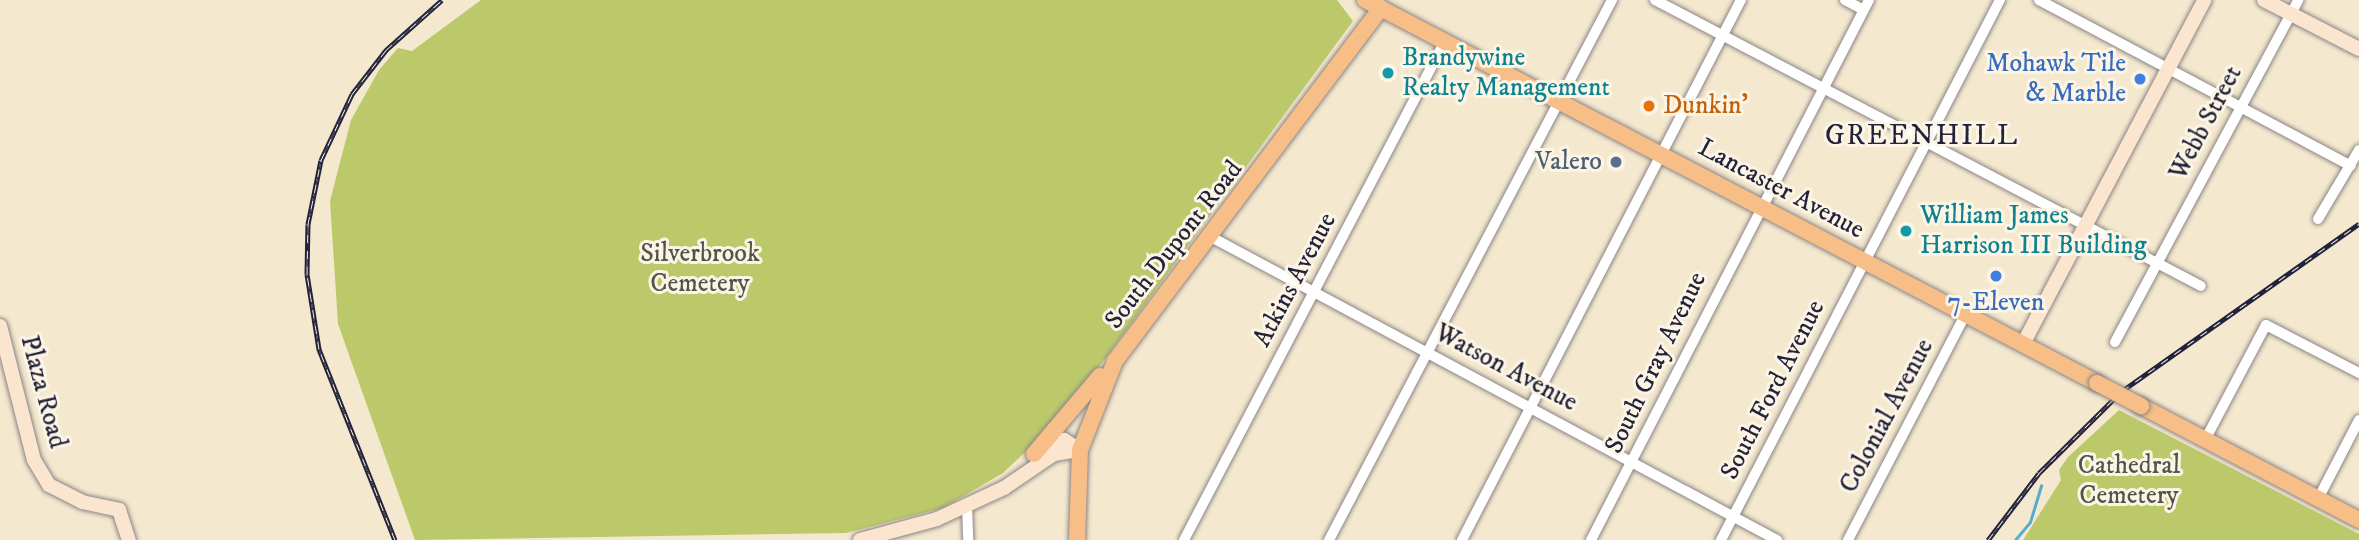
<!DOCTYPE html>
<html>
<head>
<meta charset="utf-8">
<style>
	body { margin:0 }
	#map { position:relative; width:2359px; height:540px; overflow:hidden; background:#f4e8cf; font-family:"IM FELL DW Pica",serif }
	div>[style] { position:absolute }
	.green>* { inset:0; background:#bcc96b }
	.stream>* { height:2.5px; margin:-1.25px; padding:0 1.25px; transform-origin:1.25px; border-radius:1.25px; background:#57aad2 }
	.roads { filter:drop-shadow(0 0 2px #8b8585) drop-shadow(0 0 2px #8b8585) }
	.street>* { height:10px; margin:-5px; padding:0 5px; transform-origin:5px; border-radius:5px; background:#fff }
	.secondary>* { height:14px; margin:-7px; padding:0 7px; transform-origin:7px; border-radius:7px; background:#fce5cf }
	.primary>* { height:16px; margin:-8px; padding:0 8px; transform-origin:8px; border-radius:8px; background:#f7be87 }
	.rail>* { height:5px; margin-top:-2.5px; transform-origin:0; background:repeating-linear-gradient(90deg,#fcf5e5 0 8px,#22223b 0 16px); box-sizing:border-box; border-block:2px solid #22223b }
	.bridges { filter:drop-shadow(0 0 2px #8b8585) drop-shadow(0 0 2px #8b8585) }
	.primary-bridge>* { height:16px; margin:-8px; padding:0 8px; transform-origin:8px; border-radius:8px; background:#f7be87 }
	.dots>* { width:19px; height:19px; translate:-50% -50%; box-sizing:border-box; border:4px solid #fcf5e5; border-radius:50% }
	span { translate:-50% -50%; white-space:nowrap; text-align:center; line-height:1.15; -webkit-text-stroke:6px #fcf5e5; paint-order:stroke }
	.culture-label { font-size:26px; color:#0d838f }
	.left { translate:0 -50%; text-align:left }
	.shop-label { font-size:26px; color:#366cbe }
	.right { translate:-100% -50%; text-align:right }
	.food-label { font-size:26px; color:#c56008 }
	.street-label { font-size:26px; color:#22223b }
	.service-label { font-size:26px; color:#4e5e75 }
	.park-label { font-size:26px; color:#505449 }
	.neighbourhood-label { font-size:28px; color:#22223b; letter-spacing:2px }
</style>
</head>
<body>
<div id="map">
	<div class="green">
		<div style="clip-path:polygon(481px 0,1337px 0,1353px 21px,1063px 416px,1003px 473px,943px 508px,846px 533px,415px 540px,338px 324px,330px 201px,351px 120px,379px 70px,398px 48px,412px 51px)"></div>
		<div style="clip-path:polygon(2119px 410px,2359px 534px,2359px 540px,2023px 540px,2061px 480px,2059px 470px,2068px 457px)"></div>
	</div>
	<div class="stream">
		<div style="left:2015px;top:540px;width:23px;rotate:-50deg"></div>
		<div style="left:2030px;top:522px;width:38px;rotate:-73deg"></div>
	</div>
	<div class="roads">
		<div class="street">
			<div style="left:1655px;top:0;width:616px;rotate:27.65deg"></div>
			<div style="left:1845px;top:0;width:21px;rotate:28deg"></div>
			<div style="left:2039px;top:0;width:353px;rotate:28deg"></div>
			<div style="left:2318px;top:219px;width:80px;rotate:-59.3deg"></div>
			<div style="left:1213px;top:238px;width:640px;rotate:28.17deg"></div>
			<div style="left:2115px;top:342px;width:388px;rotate:-61.8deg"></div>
			<div style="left:2205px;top:440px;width:130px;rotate:-62.1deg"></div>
			<div style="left:2266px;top:325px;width:105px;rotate:27.3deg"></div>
			<div style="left:2318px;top:499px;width:89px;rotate:-62.6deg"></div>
			<div style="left:967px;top:505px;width:35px;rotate:88deg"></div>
			<div style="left:1184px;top:540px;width:563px;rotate:-62.39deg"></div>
			<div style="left:1329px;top:540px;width:610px;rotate:-62.34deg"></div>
			<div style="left:1462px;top:540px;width:608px;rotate:-62.68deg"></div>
			<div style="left:1591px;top:540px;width:607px;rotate:-62.76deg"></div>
			<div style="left:1721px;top:540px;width:608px;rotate:-62.68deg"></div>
			<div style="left:1848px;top:540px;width:256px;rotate:-62.5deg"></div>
		</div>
		<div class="secondary">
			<div style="left:2264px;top:0;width:107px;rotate:27.3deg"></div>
			<div style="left:0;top:326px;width:138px;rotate:75.8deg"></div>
			<div style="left:34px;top:460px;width:29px;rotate:59deg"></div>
			<div style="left:49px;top:485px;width:37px;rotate:27deg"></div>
			<div style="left:82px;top:502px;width:38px;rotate:12deg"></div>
			<div style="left:119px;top:510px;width:32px;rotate:72deg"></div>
			<div style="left:2023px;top:344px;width:389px;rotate:-62.2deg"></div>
			<div style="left:1039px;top:450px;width:27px;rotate:-22deg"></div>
			<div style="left:1064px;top:440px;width:19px;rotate:32deg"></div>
			<div style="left:860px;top:540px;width:80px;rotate:-15.3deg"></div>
			<div style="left:937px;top:519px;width:74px;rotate:-24.8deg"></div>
			<div style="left:1004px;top:488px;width:60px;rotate:-34.2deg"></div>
			<div style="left:1054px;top:454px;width:26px;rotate:-9deg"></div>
		</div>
		<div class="primary">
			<div style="left:1365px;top:0;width:826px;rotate:27.62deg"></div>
			<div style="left:2141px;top:406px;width:246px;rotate:27.6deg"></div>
			<div style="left:1034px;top:454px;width:102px;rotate:-49.8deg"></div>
			<div style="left:1077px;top:540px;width:90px;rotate:-88.1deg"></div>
			<div style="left:1080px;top:450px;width:96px;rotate:-68.5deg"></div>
			<div style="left:1115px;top:361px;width:442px;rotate:-53deg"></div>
		</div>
	</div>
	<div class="rail">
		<div style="left:395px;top:540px;width:206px;rotate:-111.7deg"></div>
		<div style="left:319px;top:349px;width:76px;rotate:-99.1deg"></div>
		<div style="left:307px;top:274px;width:50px;rotate:-88.9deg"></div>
		<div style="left:308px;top:224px;width:65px;rotate:-78.5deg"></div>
		<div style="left:321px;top:160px;width:73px;rotate:-64.8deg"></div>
		<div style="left:352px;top:94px;width:56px;rotate:-52.3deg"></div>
		<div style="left:386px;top:50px;width:75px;rotate:-41.8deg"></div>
		<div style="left:1988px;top:540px;width:84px;rotate:-52.7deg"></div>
		<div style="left:2039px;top:473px;width:117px;rotate:-44.7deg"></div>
		<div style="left:2122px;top:391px;width:290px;rotate:-35.2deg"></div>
	</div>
	<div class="bridges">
		<div class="primary-bridge">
			<div style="left:2097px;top:383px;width:50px;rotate:27.6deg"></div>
		</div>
	</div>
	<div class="dots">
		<div style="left:1388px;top:73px;background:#0f9aa8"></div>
		<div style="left:2140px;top:79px;background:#3f7fe0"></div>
		<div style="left:1649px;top:106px;background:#e8710a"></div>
		<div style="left:1616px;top:162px;background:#5c6f8a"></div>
		<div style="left:1906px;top:231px;background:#0f9aa8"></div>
		<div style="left:1996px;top:276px;background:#3f7fe0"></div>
	</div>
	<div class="culture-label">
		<span class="left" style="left:1402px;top:73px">Brandywine<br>Realty Management</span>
		<span class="left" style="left:1920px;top:231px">William James<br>Harrison III Building</span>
	</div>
	<div class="shop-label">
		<span class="right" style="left:2126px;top:79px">Mohawk Tile<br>&amp; Marble</span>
		<span style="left:1996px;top:303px">7-Eleven</span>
	</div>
	<div class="food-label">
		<span class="left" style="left:1663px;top:106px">Dunkin'</span>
	</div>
	<div class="street-label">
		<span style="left:2206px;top:123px;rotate:-62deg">Webb Street</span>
		<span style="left:1781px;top:189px;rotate:28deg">Lancaster Avenue</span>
		<span style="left:1174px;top:245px;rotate:-52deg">South Dupont Road</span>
		<span style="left:1295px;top:280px;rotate:-62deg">Atkins Avenue</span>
		<span style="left:1656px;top:363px;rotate:-64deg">South Gray Avenue</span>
		<span style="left:1506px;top:368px;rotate:28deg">Watson Avenue</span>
		<span style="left:1773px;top:390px;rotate:-63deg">South Ford Avenue</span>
		<span style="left:43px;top:392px;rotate:75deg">Plaza Road</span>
		<span style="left:1887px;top:416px;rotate:-62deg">Colonial Avenue</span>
	</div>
	<div class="service-label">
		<span class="right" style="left:1602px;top:162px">Valero</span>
	</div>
	<div class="park-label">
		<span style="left:700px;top:269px">Silverbrook<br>Cemetery</span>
		<span style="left:2129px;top:481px">Cathedral<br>Cemetery</span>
	</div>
	<div class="neighbourhood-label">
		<span style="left:1922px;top:136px">GREENHILL</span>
	</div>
</div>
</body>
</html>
